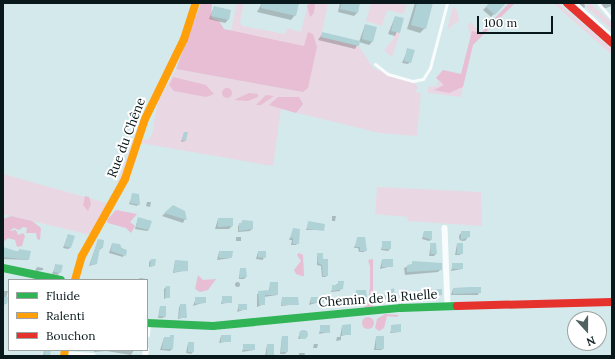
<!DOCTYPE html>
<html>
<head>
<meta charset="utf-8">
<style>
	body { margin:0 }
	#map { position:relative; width:615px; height:359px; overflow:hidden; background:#d4e9ec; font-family:Lora,serif }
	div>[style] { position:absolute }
	.green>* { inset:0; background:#e9d8e3 }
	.forest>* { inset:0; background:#e7bed3 }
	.round { border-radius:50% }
	.shadow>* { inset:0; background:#0003 }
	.building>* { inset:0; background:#afd2d7 }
	.lane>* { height:3px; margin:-1.5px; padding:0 1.5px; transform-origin:1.5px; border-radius:1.5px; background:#f9fcfc }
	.street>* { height:5.5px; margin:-2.75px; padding:0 2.75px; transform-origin:2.75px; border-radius:2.75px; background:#f9fcfc }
	.fast>* { height:8px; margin:-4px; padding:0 4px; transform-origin:4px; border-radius:4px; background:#30b455 }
	.slow>* { height:8px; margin:-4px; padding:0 4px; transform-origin:4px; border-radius:4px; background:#ff9f0a }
	.jam>* { height:8px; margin:-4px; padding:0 4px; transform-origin:4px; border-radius:4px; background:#e5322d }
	span { translate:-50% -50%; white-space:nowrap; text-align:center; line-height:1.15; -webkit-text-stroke:4px #fff; paint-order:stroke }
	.street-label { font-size:13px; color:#09181a }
	.frame { position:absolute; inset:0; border:4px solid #09181a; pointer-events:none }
	.legend { position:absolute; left:8px; top:279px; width:140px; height:72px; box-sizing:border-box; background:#fff; border:1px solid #9da3a3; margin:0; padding:5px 7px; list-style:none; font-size:12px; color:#09181a }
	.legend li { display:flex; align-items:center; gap:8px; height:20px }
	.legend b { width:20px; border:1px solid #9da3a3 }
	.north { position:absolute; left:567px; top:311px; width:40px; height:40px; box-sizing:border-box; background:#fff; border:1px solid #9da3a3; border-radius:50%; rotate:159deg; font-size:11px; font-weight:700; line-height:16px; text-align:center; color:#09181a }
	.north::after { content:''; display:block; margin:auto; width:14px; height:18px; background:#506164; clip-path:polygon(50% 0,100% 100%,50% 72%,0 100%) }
	.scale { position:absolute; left:477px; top:16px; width:76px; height:18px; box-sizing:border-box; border:2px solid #09181a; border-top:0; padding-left:5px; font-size:12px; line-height:14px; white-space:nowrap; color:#09181a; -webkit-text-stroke:3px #fff; paint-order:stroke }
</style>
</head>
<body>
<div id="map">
	<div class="green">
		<div style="clip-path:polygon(192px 3px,195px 3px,183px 38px,147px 110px,122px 181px,110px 204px,91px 235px,3px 214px,3px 174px,110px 204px,141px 119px,183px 32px)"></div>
		<div style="clip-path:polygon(237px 3px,244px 3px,240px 22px,242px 26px,285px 34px,287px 28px,301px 32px,308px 3px,328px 3px,321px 37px,359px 46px,373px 68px,416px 84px,418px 88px,415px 92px,421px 93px,417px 136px,380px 133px,281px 109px,273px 166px,141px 143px,142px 140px,148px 140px,152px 135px,158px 101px,176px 69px,303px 92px,308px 88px,304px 47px,231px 31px)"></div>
		<div style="clip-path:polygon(371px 3px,407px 3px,404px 14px,387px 10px,382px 26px,366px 21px)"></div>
		<div style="clip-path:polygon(553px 3px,558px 3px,612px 49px,612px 55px)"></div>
		<div style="clip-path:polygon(590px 3px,612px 23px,612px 30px,583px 4px,587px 6px)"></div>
		<div style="clip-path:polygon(453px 6px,458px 12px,459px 20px,447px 30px)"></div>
		<div style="clip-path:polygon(471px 22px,481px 33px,472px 31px,470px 37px,468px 25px)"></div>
		<div style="clip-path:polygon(395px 32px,400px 33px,392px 57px,384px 50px,393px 40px)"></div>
		<div style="clip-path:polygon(437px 81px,458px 90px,463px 87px,461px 97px,428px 93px,427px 87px,437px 86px)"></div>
		<div style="clip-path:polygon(377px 187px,481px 192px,482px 226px,408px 221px,407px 217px,375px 214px)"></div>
	</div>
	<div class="forest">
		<div style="clip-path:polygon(201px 3px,212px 3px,211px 18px,219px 21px,224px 29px,304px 46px,308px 32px,313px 34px,317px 47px,308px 88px,303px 92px,176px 69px)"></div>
		<div style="clip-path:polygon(315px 3px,314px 13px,310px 17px,307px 5px)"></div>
		<div style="clip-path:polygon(509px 3px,515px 3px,473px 45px,463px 87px,449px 93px,434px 90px,444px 85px,436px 78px,443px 70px,461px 74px,472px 31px,481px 33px)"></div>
		<div style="clip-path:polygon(173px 77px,206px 85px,214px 94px,206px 97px,174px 91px,169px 85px)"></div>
		<div class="round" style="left:222px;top:88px;width:10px;height:10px"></div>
		<div style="clip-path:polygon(249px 93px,258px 94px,258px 97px,248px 101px,234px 100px)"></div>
		<div style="clip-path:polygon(266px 95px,274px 96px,261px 105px,256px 105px)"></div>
		<div style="clip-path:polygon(278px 97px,299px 97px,303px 104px,296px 113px,269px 105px)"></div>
		<div style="clip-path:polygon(85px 196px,89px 197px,91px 204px,88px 211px,83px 205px)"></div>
		<div style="clip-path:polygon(116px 210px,137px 214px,130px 222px,135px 226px,131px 233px,126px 228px,108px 223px,107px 220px)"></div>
		<div style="clip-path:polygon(11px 216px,32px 221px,41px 228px,40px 240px,37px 239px,36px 233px,26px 233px,27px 228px,23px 227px,19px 230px,14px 228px,9px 231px,16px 230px,18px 235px,23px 233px,25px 236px,22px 246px,17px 247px,15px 240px,8px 238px,3px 242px,3px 219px)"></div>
		<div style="clip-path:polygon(299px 253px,303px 255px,304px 276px,302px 276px,296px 274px,294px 270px,301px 261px,297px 255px)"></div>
		<div style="clip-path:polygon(373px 259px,373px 307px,366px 309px,364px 307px,368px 303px,370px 287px,370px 266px,368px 260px)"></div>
		<div style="clip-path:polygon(198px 275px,203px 280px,216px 279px,208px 290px,200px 292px,195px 289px)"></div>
		<div style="clip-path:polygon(385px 314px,399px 315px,397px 317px,387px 316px,384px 328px,379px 331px,375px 328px,377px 319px)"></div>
		<div class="round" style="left:362px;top:317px;width:12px;height:12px"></div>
	</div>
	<div class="shadow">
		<div style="clip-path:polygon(262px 3px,298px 3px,295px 15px,291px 20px,257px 12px)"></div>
		<div style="clip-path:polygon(340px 3px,359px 3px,357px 13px,354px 16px,338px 12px)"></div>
		<div style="clip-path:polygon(415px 3px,429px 3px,425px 28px,420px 33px,407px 29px)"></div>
		<div style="clip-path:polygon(490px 3px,505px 3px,491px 17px,483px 10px)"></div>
		<div style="clip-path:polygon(578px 3px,584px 3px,585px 7px,584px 8px)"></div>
		<div style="clip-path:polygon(601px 3px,612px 3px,612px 6px,603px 9px)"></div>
		<div style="clip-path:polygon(214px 7px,228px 20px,225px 23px,209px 19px)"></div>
		<div style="clip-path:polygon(395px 17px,402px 19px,395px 36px,388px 34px)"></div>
		<div style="clip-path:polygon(365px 25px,372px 42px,369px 45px,359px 42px,355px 49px,318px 40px,322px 34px,359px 42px)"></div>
		<div style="clip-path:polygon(408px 49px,410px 62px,408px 64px,402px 63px)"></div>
		<div style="clip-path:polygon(184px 133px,187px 133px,185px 141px,181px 142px)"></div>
		<div style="clip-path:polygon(133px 194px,139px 204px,137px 206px,129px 204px)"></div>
		<div style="clip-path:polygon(147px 202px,151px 202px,150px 207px,146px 206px)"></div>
		<div style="clip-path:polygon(173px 206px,186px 217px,183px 223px,162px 216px)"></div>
		<div style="clip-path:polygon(332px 216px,336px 216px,335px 221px,332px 221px)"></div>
		<div style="clip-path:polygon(138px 218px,149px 230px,147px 231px,135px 229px)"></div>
		<div style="clip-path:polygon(218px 219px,232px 226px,229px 229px,215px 229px)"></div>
		<div style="clip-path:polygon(243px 221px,252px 229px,250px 231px,238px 232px,238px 226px)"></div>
		<div style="clip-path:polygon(309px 222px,323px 230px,306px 230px)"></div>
		<div style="clip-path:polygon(294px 229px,298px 243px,296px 245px,291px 245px,292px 240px,289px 240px)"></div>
		<div style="clip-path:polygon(424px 232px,431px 240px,429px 241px,422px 239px)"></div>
		<div class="round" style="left:459px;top:233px;width:8px;height:8px"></div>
		<div style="clip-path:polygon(68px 235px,70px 248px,68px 249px,63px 248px)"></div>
		<div style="clip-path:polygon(241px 237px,241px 241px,236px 241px,236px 237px)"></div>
		<div style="clip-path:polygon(358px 238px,366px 250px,364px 252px,359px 252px,358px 248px,354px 248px)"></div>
		<div style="clip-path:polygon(98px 240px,102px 248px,99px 250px,96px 264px,89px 266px)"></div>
		<div style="clip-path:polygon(383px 242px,390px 249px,388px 251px,381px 250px)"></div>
		<div style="clip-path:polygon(112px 244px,126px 250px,123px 257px,109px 253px)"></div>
		<div style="clip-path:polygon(431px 244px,436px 254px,434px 256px,429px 256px)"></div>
		<div style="clip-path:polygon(457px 244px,462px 253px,460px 255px,455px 255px)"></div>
		<div style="clip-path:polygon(3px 249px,17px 252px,20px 250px,28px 260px,3px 259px)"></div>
		<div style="clip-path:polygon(219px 252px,231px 258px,217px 260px)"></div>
		<div style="clip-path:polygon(258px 252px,265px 252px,263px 260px,256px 259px)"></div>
		<div style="clip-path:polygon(317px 254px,327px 276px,325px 277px,322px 277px,321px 266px,317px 265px)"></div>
		<div style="clip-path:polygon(151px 260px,154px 266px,149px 267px,149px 262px)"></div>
		<div style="clip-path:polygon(382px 260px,392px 266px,380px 269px)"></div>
		<div style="clip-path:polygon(175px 261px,187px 270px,173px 273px)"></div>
		<div style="clip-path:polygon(417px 262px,441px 269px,438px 272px,405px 275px,404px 268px)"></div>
		<div style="clip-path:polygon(453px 264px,462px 269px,451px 271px)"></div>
		<div style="clip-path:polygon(56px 265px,62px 266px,58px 275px,52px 274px)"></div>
		<div style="clip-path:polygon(37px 267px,43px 268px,43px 270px,35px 271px)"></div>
		<div style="clip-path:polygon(240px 269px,246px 277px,244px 279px,239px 279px)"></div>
		<div style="clip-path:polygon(140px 278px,146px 279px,138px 280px)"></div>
		<div class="round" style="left:234.5px;top:281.5px;width:5px;height:5px"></div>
		<div style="clip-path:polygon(342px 282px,340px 291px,331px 292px,333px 286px)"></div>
		<div style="clip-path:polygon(270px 283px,277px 295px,264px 297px,264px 304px,257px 307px,257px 294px,269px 291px)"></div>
		<div style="clip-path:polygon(166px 287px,169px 297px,164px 299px,164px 289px)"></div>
		<div style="clip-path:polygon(480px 288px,478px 295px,451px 295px,453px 289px)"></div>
		<div style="clip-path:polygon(3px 291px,8px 291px,4px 306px,3px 306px)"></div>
		<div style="clip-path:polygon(356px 291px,366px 296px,354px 299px)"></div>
		<div style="clip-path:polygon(414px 292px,441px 295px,412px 299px)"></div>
		<div style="clip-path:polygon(385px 293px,394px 296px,384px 299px)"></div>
		<div style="clip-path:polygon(223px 296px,232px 302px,221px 304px)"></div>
		<div style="clip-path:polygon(196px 298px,205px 302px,193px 306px)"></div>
		<div style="clip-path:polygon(282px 298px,298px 304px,281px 306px)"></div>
		<div style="clip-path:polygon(311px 298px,323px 298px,323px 301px,309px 305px)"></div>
		<div style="clip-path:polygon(181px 305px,186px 317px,178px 319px,179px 307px)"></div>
		<div style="clip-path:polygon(239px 305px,246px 309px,237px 312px)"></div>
		<div style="clip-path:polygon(160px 307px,165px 316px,163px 318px,158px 318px)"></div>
		<div style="clip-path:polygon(321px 326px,329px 332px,319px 334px)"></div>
		<div style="clip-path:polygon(342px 326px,350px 334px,341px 336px,341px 340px,336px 341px,337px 337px,340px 337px)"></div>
		<div style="clip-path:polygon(392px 326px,400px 332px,390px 333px)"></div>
		<div style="clip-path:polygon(307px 331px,304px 338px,298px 339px,300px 332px)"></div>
		<div style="clip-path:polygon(221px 336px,230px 341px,219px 343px)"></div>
		<div style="clip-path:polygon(282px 337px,287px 352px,285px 354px,280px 354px)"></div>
		<div style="clip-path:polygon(376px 337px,383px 349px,381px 350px,374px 350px)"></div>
		<div style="clip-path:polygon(164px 338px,172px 349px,170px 351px,160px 350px)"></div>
		<div style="clip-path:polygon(188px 343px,193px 352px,191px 354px,186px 353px)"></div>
		<div style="clip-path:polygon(314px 344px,318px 344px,317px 348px,313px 348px)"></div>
		<div style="clip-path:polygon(244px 345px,254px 350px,242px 352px)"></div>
		<div style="clip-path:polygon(267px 345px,273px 355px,272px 356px,265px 356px)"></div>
		<div style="clip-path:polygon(44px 350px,50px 350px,49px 356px,43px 356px)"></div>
		<div style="clip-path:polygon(94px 350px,134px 350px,131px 355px,106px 351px,94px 352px)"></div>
		<div style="clip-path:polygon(299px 353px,305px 353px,304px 356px,299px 356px)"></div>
	</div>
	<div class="building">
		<div style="clip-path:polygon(262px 3px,299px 3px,296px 16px,261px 8px)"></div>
		<div style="clip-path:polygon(342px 3px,360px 3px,358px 13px,340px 9px)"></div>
		<div style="clip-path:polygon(417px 3px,433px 3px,426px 29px,411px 25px)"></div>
		<div style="clip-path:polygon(489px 3px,506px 3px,495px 15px,486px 7px)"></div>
		<div style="clip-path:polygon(214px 6px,231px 10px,229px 20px,211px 16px)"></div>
		<div style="clip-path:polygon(395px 16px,404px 18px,400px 33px,391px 31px)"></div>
		<div style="clip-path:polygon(365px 24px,377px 27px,373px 42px,362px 39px)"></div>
		<div style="clip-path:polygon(322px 32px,360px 41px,359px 46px,321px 37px)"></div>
		<div style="clip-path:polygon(407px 48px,415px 50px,411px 63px,404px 61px)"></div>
		<div style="clip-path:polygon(184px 132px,188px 132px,186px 141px,182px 140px)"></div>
		<div style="clip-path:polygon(132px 193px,139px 194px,140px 205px,130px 203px)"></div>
		<div style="clip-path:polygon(173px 205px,185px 211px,187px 220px,164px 213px)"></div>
		<div style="clip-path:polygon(138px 217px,152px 221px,149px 230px,136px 227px)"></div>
		<div style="clip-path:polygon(218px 218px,233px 218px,233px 226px,218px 227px)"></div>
		<div style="clip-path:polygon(242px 220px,253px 221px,253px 229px,239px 231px,239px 223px,242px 223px)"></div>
		<div style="clip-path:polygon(308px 221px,325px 224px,324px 231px,307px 229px)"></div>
		<div style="clip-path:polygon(293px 228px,300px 229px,299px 244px,293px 244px,293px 238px,290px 238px)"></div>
		<div style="clip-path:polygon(424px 231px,432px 231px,432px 240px,423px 237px)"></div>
		<div style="clip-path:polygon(461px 231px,470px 231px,470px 237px,461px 240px)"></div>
		<div style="clip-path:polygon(68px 234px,75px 236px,71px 248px,64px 246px)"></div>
		<div style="clip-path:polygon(357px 237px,365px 237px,367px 251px,360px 251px,360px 247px,355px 247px)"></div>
		<div style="clip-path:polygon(98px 239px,104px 240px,103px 248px,100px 248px,97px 264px,90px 265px)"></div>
		<div style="clip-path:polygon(382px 241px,391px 241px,391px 249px,382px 249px)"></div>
		<div style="clip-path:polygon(112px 243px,120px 244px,122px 249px,127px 250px,126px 256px,111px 251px)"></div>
		<div style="clip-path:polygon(430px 243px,436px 243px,437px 254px,431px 254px)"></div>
		<div style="clip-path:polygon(457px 243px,463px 243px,463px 254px,457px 254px)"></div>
		<div style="clip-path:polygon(3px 247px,19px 252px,19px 249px,31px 251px,29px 260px,3px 257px)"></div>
		<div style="clip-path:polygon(219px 251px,233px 251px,232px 258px,219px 258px)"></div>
		<div style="clip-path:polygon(258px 251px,266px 251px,266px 258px,258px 257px)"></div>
		<div style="clip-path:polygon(317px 253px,323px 253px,323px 259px,328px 259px,328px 276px,323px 276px,322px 265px,318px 263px)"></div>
		<div style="clip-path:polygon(151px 259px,156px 259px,155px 266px,150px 266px)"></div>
		<div style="clip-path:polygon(382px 259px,393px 259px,393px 267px,382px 267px)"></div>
		<div style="clip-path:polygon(175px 260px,188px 261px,188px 271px,174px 272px)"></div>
		<div style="clip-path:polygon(412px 261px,442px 263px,442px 270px,407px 272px,407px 265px,412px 264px)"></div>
		<div style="clip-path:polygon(452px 263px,463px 263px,463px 269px,452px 269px)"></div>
		<div style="clip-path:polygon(55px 264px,63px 265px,61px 273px,54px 272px)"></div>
		<div style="clip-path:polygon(240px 268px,246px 268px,247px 277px,240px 278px)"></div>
		<div style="clip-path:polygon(338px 281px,344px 281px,343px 289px,332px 291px,332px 285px,338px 285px)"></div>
		<div style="clip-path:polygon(270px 282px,278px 282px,278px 295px,265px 295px,265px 305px,259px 305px,258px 291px,270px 290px)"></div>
		<div style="clip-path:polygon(166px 286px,170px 286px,170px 298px,165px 298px)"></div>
		<div style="clip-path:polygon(470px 287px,481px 287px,481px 293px,453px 294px,453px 288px)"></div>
		<div style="clip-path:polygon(394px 288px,395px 297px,385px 298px,385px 292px)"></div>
		<div style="clip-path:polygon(442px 289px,442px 295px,414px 297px,414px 291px)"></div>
		<div style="clip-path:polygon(356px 290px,366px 290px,367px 297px,356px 297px)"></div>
		<div style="clip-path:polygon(222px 296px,232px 296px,232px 303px,222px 303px)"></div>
		<div style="clip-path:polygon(3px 297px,8px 297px,7px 304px,3px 304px)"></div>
		<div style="clip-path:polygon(195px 297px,206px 297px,206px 303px,195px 304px)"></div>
		<div style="clip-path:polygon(282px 297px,298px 297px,299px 305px,282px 305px)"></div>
		<div style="clip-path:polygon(311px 297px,324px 297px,324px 302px,311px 303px)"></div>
		<div style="clip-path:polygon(180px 304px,186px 304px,187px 318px,179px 318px)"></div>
		<div style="clip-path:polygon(238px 304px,247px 304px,247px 310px,239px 310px)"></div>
		<div style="clip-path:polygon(160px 306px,166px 306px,166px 317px,159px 316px)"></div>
		<div style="clip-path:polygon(351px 324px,351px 335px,342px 335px,342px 325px)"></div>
		<div style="clip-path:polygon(401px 324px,401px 332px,391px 332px,391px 325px)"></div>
		<div style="clip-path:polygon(320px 325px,330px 325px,330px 333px,320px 332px)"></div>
		<div class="round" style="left:298.5px;top:329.5px;width:9px;height:9px"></div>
		<div style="clip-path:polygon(170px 335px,174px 335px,173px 349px,162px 349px,164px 337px,170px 337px)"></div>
		<div style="clip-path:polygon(221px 335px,231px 335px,231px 342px,221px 342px)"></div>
		<div style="clip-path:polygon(282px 336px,288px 336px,288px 352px,281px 352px)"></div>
		<div style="clip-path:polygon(376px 336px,384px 336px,384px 349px,376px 349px)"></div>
		<div style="clip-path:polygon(188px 342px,194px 342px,194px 352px,188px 352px)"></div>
		<div style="clip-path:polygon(243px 344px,255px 344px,255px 350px,243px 350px)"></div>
		<div style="clip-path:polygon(267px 344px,274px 344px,274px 355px,267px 355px)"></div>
		<div style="clip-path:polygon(45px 350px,51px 350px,50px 356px,44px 356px)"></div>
	</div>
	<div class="lane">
		<div style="left:576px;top:3px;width:49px;rotate:42.5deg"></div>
		<div style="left:598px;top:3px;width:21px;rotate:49deg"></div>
		<div style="left:375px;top:64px;width:16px;rotate:38deg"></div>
		<div style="left:388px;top:74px;width:26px;rotate:16deg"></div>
		<div style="left:413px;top:81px;width:10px;rotate:-11deg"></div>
		<div style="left:423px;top:79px;width:13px;rotate:-58deg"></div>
		<div style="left:430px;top:68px;width:67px;rotate:-75.3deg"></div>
	</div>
	<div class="street">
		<div style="left:445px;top:228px;width:78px;rotate:87.8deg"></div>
		<div style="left:147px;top:335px;width:12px;rotate:-85deg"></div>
		<div style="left:64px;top:354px;width:29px;rotate:4deg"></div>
		<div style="left:145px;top:356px;width:6px;rotate:-81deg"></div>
	</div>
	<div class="fast">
		<div style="left:3px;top:268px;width:59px;rotate:11.7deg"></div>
		<div style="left:147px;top:323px;width:66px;rotate:2.6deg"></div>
		<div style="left:213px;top:326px;width:189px;rotate:-5.5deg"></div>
		<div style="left:401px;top:308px;width:56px;rotate:-2deg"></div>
	</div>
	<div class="slow">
		<div style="left:75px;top:280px;width:25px;rotate:-74deg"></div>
		<div style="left:82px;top:256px;width:88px;rotate:-60.8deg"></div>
		<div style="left:125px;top:179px;width:63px;rotate:-71.6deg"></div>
		<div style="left:145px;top:119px;width:89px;rotate:-64deg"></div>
		<div style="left:184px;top:39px;width:38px;rotate:-72deg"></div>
		<div style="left:64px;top:356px;width:6px;rotate:-81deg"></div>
	</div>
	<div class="jam">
		<div style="left:567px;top:3px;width:60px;rotate:41.6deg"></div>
		<div style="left:457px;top:306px;width:155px;rotate:-1.5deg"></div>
	</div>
	<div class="street-label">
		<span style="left:127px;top:138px;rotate:-69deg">Rue du Chêne</span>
		<span style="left:378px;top:299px;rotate:-4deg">Chemin de la Ruelle</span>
	</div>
	<div class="frame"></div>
	<ul class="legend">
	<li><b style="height:5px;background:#30b455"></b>Fluide</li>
	<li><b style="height:5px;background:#ff9f0a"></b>Ralenti</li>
	<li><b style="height:5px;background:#e5322d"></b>Bouchon</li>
	</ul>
	<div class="north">N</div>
	<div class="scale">100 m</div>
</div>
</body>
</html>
